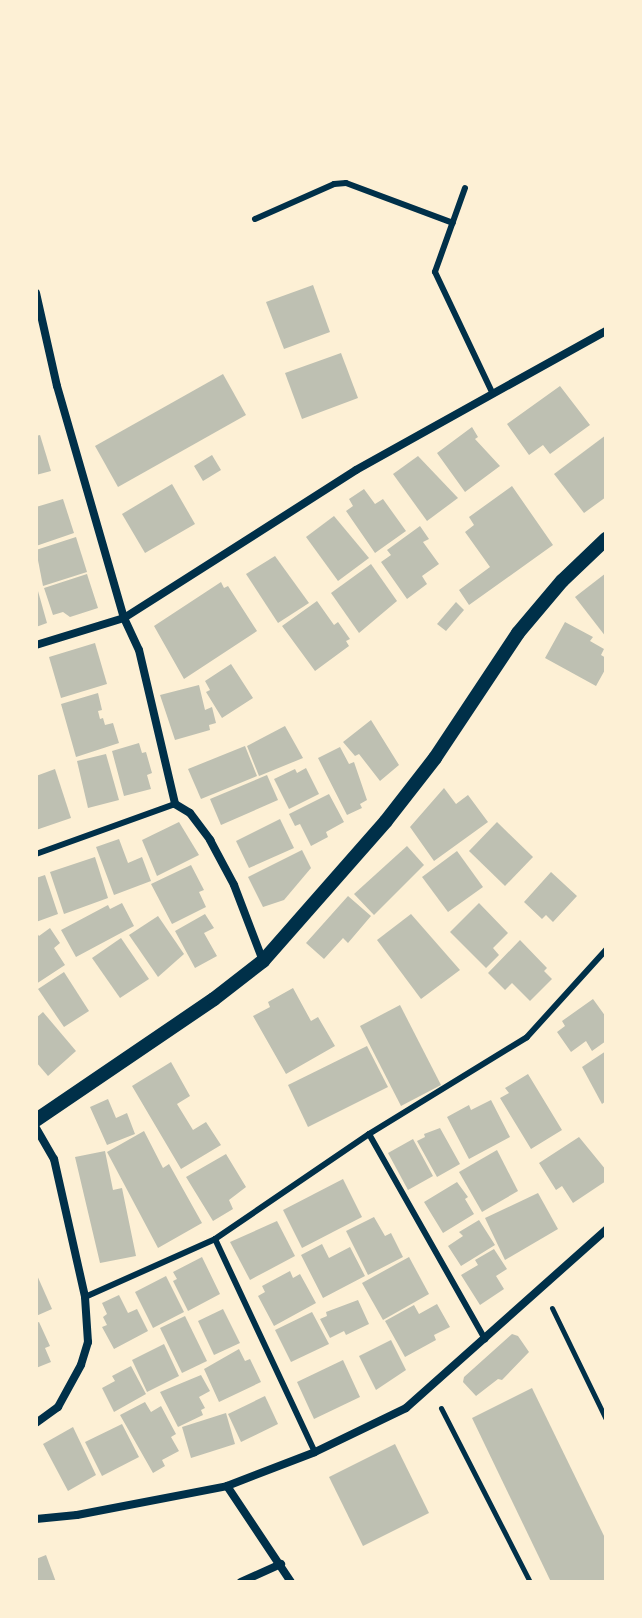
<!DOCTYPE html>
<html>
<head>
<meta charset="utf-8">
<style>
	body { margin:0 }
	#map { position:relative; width:642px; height:1618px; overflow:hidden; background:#fdf0d5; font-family:"IBM Plex Serif",serif }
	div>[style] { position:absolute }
	.building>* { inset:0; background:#bec0b2 }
	.path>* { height:5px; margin:-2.5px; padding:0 2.5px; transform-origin:2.5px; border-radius:2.5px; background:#003049 }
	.service>* { height:6px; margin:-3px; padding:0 3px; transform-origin:3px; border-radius:3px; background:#003049 }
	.minor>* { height:8px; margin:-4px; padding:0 4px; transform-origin:4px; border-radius:4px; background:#003049 }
	.tertiary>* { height:14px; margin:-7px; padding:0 7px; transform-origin:7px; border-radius:7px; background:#003049 }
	span { translate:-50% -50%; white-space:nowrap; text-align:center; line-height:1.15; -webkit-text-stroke:8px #fdf0d5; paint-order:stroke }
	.frame { position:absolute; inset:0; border:38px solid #fdf0d5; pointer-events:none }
</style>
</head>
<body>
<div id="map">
	<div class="building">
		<div style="clip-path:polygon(313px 285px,330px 332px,284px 349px,266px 302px)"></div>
		<div style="clip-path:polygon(341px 353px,358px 398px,302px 419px,285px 373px)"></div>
		<div style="clip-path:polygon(223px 374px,246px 415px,118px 487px,95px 446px)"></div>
		<div style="clip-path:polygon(560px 386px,590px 425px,550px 454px,543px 445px,529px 455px,507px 424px)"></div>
		<div style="clip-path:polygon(472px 427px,478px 437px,475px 439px,500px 466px,465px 492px,437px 453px)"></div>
		<div style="clip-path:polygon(40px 435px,51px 471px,36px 475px,36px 436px)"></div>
		<div style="clip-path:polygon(606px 435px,606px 497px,584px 513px,554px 474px)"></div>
		<div style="clip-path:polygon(212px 455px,221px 470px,203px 481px,194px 466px)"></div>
		<div style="clip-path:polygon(418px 456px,458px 498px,427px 521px,393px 474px)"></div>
		<div style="clip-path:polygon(172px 484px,195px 524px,145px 553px,122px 514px)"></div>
		<div style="clip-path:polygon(512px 486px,553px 545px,469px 605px,459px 590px,490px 567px,465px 532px,474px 525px,469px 517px)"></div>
		<div style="clip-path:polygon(364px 489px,375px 504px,383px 499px,406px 531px,375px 553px,346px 511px,353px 506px,349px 499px)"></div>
		<div style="clip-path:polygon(63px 499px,74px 533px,36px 546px,36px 507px)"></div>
		<div style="clip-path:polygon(334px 516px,369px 558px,338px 581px,306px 537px)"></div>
		<div style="clip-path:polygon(420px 526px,429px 539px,423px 542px,439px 564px,422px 576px,427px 584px,407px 599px,381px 562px,391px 555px,387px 550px)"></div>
		<div style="clip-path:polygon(76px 537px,87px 572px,43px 586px,36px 550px)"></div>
		<div style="clip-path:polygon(275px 556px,309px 603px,278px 623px,246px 574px)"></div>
		<div style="clip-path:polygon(371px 564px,397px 601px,359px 633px,331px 593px)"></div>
		<div style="clip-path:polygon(606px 573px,606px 637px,575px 597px)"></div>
		<div style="clip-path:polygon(87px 574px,98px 608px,70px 617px,63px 612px,53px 615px,44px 588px)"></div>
		<div style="clip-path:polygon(221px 582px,224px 588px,228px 586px,257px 631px,184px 679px,154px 626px)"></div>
		<div style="clip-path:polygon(36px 584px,47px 623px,36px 627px)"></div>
		<div style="clip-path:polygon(317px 601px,334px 625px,338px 622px,350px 639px,346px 641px,349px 646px,315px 671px,282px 626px)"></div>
		<div style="clip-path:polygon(456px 602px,464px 610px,446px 631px,437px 624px)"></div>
		<div style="clip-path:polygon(565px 622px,593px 637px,590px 641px,604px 649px,601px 655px,606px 658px,606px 668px,596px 686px,545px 658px)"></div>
		<div style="clip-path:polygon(95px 643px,107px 684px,61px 698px,49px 657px)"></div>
		<div style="clip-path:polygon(231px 664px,253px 698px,222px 718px,206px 692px,210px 690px,205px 681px)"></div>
		<div style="clip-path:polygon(199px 685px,205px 710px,212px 707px,216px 723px,209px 725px,210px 730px,175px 740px,160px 695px)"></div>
		<div style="clip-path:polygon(98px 693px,102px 710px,98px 711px,100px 719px,103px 718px,105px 725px,113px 723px,119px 743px,76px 757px,61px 704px)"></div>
		<div style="clip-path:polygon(371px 720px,399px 765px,380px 781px,359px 754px,355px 756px,343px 742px)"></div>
		<div style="clip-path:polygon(285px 726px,303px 758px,259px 776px,247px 746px)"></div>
		<div style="clip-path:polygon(139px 743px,142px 753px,146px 752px,152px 773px,147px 775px,151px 789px,124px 796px,112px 751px)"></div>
		<div style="clip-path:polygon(245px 746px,257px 776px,201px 799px,188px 769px)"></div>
		<div style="clip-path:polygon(340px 747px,349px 764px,354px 762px,367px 800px,360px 804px,362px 808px,347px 815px,318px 758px)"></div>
		<div style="clip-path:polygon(106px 754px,119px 800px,88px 808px,77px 761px)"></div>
		<div style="clip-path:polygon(306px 768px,319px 794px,289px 809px,274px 779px,295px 769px,297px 773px)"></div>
		<div style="clip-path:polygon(55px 769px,71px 818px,36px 830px,36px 776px)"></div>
		<div style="clip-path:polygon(267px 775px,278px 800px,221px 825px,210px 799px)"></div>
		<div style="clip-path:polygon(444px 788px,456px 804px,468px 795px,488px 822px,434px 861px,410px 827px)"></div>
		<div style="clip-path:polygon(329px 794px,344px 822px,326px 832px,328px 837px,311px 846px,300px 824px,295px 826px,289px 814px)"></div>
		<div style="clip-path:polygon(280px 819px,294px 848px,249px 868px,236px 841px)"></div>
		<div style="clip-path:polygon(179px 822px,199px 855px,157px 876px,142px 840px)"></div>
		<div style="clip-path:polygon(497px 822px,533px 857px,505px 886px,469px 851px)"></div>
		<div style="clip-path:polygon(119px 839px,128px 863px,142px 857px,151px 881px,114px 895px,96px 847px)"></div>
		<div style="clip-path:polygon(407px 846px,424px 865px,374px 915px,354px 894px)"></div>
		<div style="clip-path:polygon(302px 850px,311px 868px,284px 900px,263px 907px,248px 877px)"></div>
		<div style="clip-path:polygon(457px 851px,483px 887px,448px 912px,422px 877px)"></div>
		<div style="clip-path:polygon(95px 857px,108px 898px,64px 914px,50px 872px)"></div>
		<div style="clip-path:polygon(191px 865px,204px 890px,199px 892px,206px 907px,172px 924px,151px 884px)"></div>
		<div style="clip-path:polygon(551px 872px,577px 896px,553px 922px,546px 915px,542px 919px,524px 902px)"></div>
		<div style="clip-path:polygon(45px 875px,58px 914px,36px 922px,36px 878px)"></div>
		<div style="clip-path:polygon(348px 896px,371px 916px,348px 943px,343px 938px,324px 959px,306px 943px)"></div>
		<div style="clip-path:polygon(122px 903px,134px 926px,76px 957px,61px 930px,108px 905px,110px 909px)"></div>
		<div style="clip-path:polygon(479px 903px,508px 933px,493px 948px,499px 955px,486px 968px,450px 932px)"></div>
		<div style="clip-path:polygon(205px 914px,214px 928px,204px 933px,217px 956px,195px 968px,175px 931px)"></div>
		<div style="clip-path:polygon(411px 914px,460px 970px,421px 999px,377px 940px)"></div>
		<div style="clip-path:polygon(158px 916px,184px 954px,158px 977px,129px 935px)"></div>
		<div style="clip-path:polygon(50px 928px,60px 943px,54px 948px,65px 965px,36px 984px,36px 932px,39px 936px)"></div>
		<div style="clip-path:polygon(121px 938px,149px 979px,120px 998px,92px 958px)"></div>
		<div style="clip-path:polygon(520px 940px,547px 968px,544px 971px,552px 979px,530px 1001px,512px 983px,505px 990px,488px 973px)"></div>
		<div style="clip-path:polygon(64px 972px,89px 1011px,64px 1027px,38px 989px)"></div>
		<div style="clip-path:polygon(293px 988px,311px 1021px,318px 1017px,335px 1046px,286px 1074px,253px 1016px,270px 1007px,268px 1002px)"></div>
		<div style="clip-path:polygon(593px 999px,606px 1017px,606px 1041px,592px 1051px,586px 1041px,571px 1052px,557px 1032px,565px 1026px,562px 1021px)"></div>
		<div style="clip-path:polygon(400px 1005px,441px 1085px,401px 1106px,360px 1026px)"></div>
		<div style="clip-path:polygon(43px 1012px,76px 1051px,48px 1076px,36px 1062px,36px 1018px)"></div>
		<div style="clip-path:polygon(367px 1046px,388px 1087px,308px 1127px,288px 1085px)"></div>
		<div style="clip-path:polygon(606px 1051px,606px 1101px,602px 1104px,582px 1067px)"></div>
		<div style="clip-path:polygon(171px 1062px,190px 1096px,177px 1104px,193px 1130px,206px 1122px,221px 1145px,181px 1169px,132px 1086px)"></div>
		<div style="clip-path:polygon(528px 1074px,562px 1130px,531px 1149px,500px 1098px,509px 1093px,505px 1088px)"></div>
		<div style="clip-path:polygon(108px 1099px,116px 1118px,127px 1113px,135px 1134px,107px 1145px,90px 1107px)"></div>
		<div style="clip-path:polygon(491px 1100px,510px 1137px,469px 1159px,447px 1117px,469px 1105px,471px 1110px)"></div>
		<div style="clip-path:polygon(440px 1128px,460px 1164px,437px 1177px,417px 1141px,425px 1137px,424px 1134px)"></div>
		<div style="clip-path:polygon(144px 1131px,163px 1168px,169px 1164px,202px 1223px,158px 1248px,107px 1152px)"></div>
		<div style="clip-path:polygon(579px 1137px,606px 1170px,606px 1181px,573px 1203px,562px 1186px,556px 1190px,539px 1163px)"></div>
		<div style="clip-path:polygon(413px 1139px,433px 1176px,408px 1190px,388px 1153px)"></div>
		<div style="clip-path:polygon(497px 1150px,518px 1191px,482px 1212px,459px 1172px)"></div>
		<div style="clip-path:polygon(105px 1151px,113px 1190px,122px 1188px,136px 1256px,100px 1263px,75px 1157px)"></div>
		<div style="clip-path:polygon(226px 1154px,246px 1187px,229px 1200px,233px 1209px,213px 1221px,186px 1177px)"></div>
		<div style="clip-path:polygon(343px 1179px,362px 1217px,302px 1248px,283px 1210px)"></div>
		<div style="clip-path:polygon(457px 1182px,468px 1197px,465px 1199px,474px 1214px,443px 1233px,424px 1202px)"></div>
		<div style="clip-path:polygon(538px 1193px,558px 1229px,505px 1260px,485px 1218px)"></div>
		<div style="clip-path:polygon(374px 1217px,385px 1236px,391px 1233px,403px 1257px,368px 1275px,346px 1231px)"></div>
		<div style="clip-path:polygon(479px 1220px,495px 1245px,461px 1266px,448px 1246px,463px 1236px,459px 1232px)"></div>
		<div style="clip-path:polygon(277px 1221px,295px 1256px,250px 1280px,230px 1242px)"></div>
		<div style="clip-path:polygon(322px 1244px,329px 1258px,350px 1247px,365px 1276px,323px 1298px,301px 1255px)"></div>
		<div style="clip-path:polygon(494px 1249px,507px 1269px,496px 1276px,504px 1289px,480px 1305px,461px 1275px,478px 1265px,475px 1260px)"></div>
		<div style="clip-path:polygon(202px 1257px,220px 1294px,188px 1311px,173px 1281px,177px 1279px,173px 1272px)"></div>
		<div style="clip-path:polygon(409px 1257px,429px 1294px,383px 1320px,362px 1283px)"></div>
		<div style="clip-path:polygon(290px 1271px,293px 1278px,300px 1274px,316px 1303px,274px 1326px,258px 1296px,265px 1292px,262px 1286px)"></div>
		<div style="clip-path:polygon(36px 1273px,52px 1309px,36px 1316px)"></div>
		<div style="clip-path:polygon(166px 1276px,184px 1312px,153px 1328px,135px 1292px)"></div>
		<div style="clip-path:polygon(119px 1295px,128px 1313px,137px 1309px,148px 1331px,114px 1349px,102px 1327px,107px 1325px,103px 1317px,107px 1314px,102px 1303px)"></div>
		<div style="clip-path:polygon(358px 1300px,369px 1324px,346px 1335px,344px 1331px,330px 1338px,320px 1319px,327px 1316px,326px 1312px)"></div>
		<div style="clip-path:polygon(437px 1304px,450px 1327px,434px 1335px,436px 1340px,405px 1357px,385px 1321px,414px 1305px,419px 1314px)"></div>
		<div style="clip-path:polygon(223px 1309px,240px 1343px,214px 1355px,198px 1321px)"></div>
		<div style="clip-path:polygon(312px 1312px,329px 1344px,291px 1362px,275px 1330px)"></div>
		<div style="clip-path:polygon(185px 1316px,207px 1361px,182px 1373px,160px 1328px)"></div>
		<div style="clip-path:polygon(39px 1322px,50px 1346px,45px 1348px,51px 1362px,36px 1368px,36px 1323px)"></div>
		<div style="clip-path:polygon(512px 1334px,518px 1336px,529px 1352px,502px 1380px,498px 1379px,476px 1396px,463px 1382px,464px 1377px)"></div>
		<div style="clip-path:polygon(391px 1340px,406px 1370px,376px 1390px,359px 1356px)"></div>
		<div style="clip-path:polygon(164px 1344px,179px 1376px,147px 1392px,132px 1360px)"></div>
		<div style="clip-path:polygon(239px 1349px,245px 1361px,250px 1359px,261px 1382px,219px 1402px,204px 1369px)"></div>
		<div style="clip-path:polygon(343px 1360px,360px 1397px,314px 1419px,297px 1382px)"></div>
		<div style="clip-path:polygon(131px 1366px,146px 1394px,114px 1412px,102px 1388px,115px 1381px,112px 1376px)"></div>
		<div style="clip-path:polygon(201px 1375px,210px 1391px,199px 1397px,205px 1408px,201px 1410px,203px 1415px,178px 1427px,160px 1392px)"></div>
		<div style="clip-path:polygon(532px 1388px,606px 1540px,606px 1582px,551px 1582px,472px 1418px)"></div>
		<div style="clip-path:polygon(265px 1396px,278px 1424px,241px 1442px,228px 1414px)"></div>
		<div style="clip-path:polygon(145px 1402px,151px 1412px,161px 1406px,176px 1434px,171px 1437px,179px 1451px,162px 1460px,165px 1466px,153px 1473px,120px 1415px)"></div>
		<div style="clip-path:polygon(226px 1413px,235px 1444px,191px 1458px,182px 1427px)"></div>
		<div style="clip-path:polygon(122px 1424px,139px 1457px,102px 1476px,85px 1442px)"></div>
		<div style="clip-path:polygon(73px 1427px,96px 1475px,68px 1491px,43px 1444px)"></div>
		<div style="clip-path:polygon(395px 1444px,429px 1513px,363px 1546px,329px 1477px)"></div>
		<div style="clip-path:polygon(46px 1555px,56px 1582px,36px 1582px,36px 1559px)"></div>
	</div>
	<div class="path">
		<div style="left:552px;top:1308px;width:123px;rotate:64.1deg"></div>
		<div style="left:441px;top:1408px;width:195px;rotate:62.9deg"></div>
	</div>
	<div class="service">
		<div style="left:465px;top:188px;width:89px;rotate:109.7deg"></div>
		<div style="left:435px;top:272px;width:135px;rotate:64.6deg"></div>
		<div style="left:255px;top:219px;width:86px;rotate:-23.9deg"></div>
		<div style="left:334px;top:184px;width:12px;rotate:-5deg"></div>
		<div style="left:346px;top:183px;width:114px;rotate:20.5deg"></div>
		<div style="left:36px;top:854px;width:148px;rotate:-19.8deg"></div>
		<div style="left:369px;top:1134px;width:236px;rotate:60.5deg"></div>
		<div style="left:215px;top:1239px;width:235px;rotate:64.9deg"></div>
		<div style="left:85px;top:1297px;width:142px;rotate:-24deg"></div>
		<div style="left:215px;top:1239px;width:186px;rotate:-34.3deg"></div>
		<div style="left:369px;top:1134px;width:185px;rotate:-31.5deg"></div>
		<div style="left:527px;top:1037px;width:118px;rotate:-47.8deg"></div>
	</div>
	<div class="minor">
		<div style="left:36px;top:293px;width:95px;rotate:77.3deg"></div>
		<div style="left:57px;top:386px;width:241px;rotate:73.9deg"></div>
		<div style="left:124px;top:618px;width:35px;rotate:65deg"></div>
		<div style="left:139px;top:650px;width:158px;rotate:76.8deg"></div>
		<div style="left:175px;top:804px;width:17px;rotate:31deg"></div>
		<div style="left:190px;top:813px;width:34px;rotate:53deg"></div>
		<div style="left:210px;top:840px;width:51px;rotate:61.9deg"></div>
		<div style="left:234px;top:885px;width:81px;rotate:69.1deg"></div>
		<div style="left:36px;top:645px;width:92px;rotate:-17.1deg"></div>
		<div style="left:124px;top:618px;width:275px;rotate:-32.5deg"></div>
		<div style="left:356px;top:470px;width:286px;rotate:-29.1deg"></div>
		<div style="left:36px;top:1128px;width:36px;rotate:60deg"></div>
		<div style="left:54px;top:1159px;width:141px;rotate:77.3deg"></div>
		<div style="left:85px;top:1297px;width:45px;rotate:86.2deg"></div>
		<div style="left:88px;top:1342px;width:24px;rotate:107deg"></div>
		<div style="left:81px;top:1365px;width:48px;rotate:118.7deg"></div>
		<div style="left:58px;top:1407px;width:27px;rotate:144deg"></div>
		<div style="left:227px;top:1486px;width:115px;rotate:56.3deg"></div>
		<div style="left:36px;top:1519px;width:41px;rotate:-5.6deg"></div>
		<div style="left:77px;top:1515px;width:153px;rotate:-10.9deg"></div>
		<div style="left:227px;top:1486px;width:94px;rotate:-21.1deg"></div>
		<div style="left:315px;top:1452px;width:101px;rotate:-25.8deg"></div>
		<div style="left:406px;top:1408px;width:268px;rotate:-41.7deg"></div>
		<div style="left:241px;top:1582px;width:44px;rotate:-24.2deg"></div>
	</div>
	<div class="tertiary">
		<div style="left:36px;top:1120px;width:215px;rotate:-34.2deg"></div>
		<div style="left:214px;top:999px;width:62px;rotate:-37.8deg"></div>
		<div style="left:263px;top:961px;width:186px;rotate:-48.7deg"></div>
		<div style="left:386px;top:821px;width:80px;rotate:-52.1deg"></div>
		<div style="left:435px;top:758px;width:150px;rotate:-56.4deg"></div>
		<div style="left:518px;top:633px;width:68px;rotate:-49.8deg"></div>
		<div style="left:562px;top:581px;width:61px;rotate:-43.7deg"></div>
	</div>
	<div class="frame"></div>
</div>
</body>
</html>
